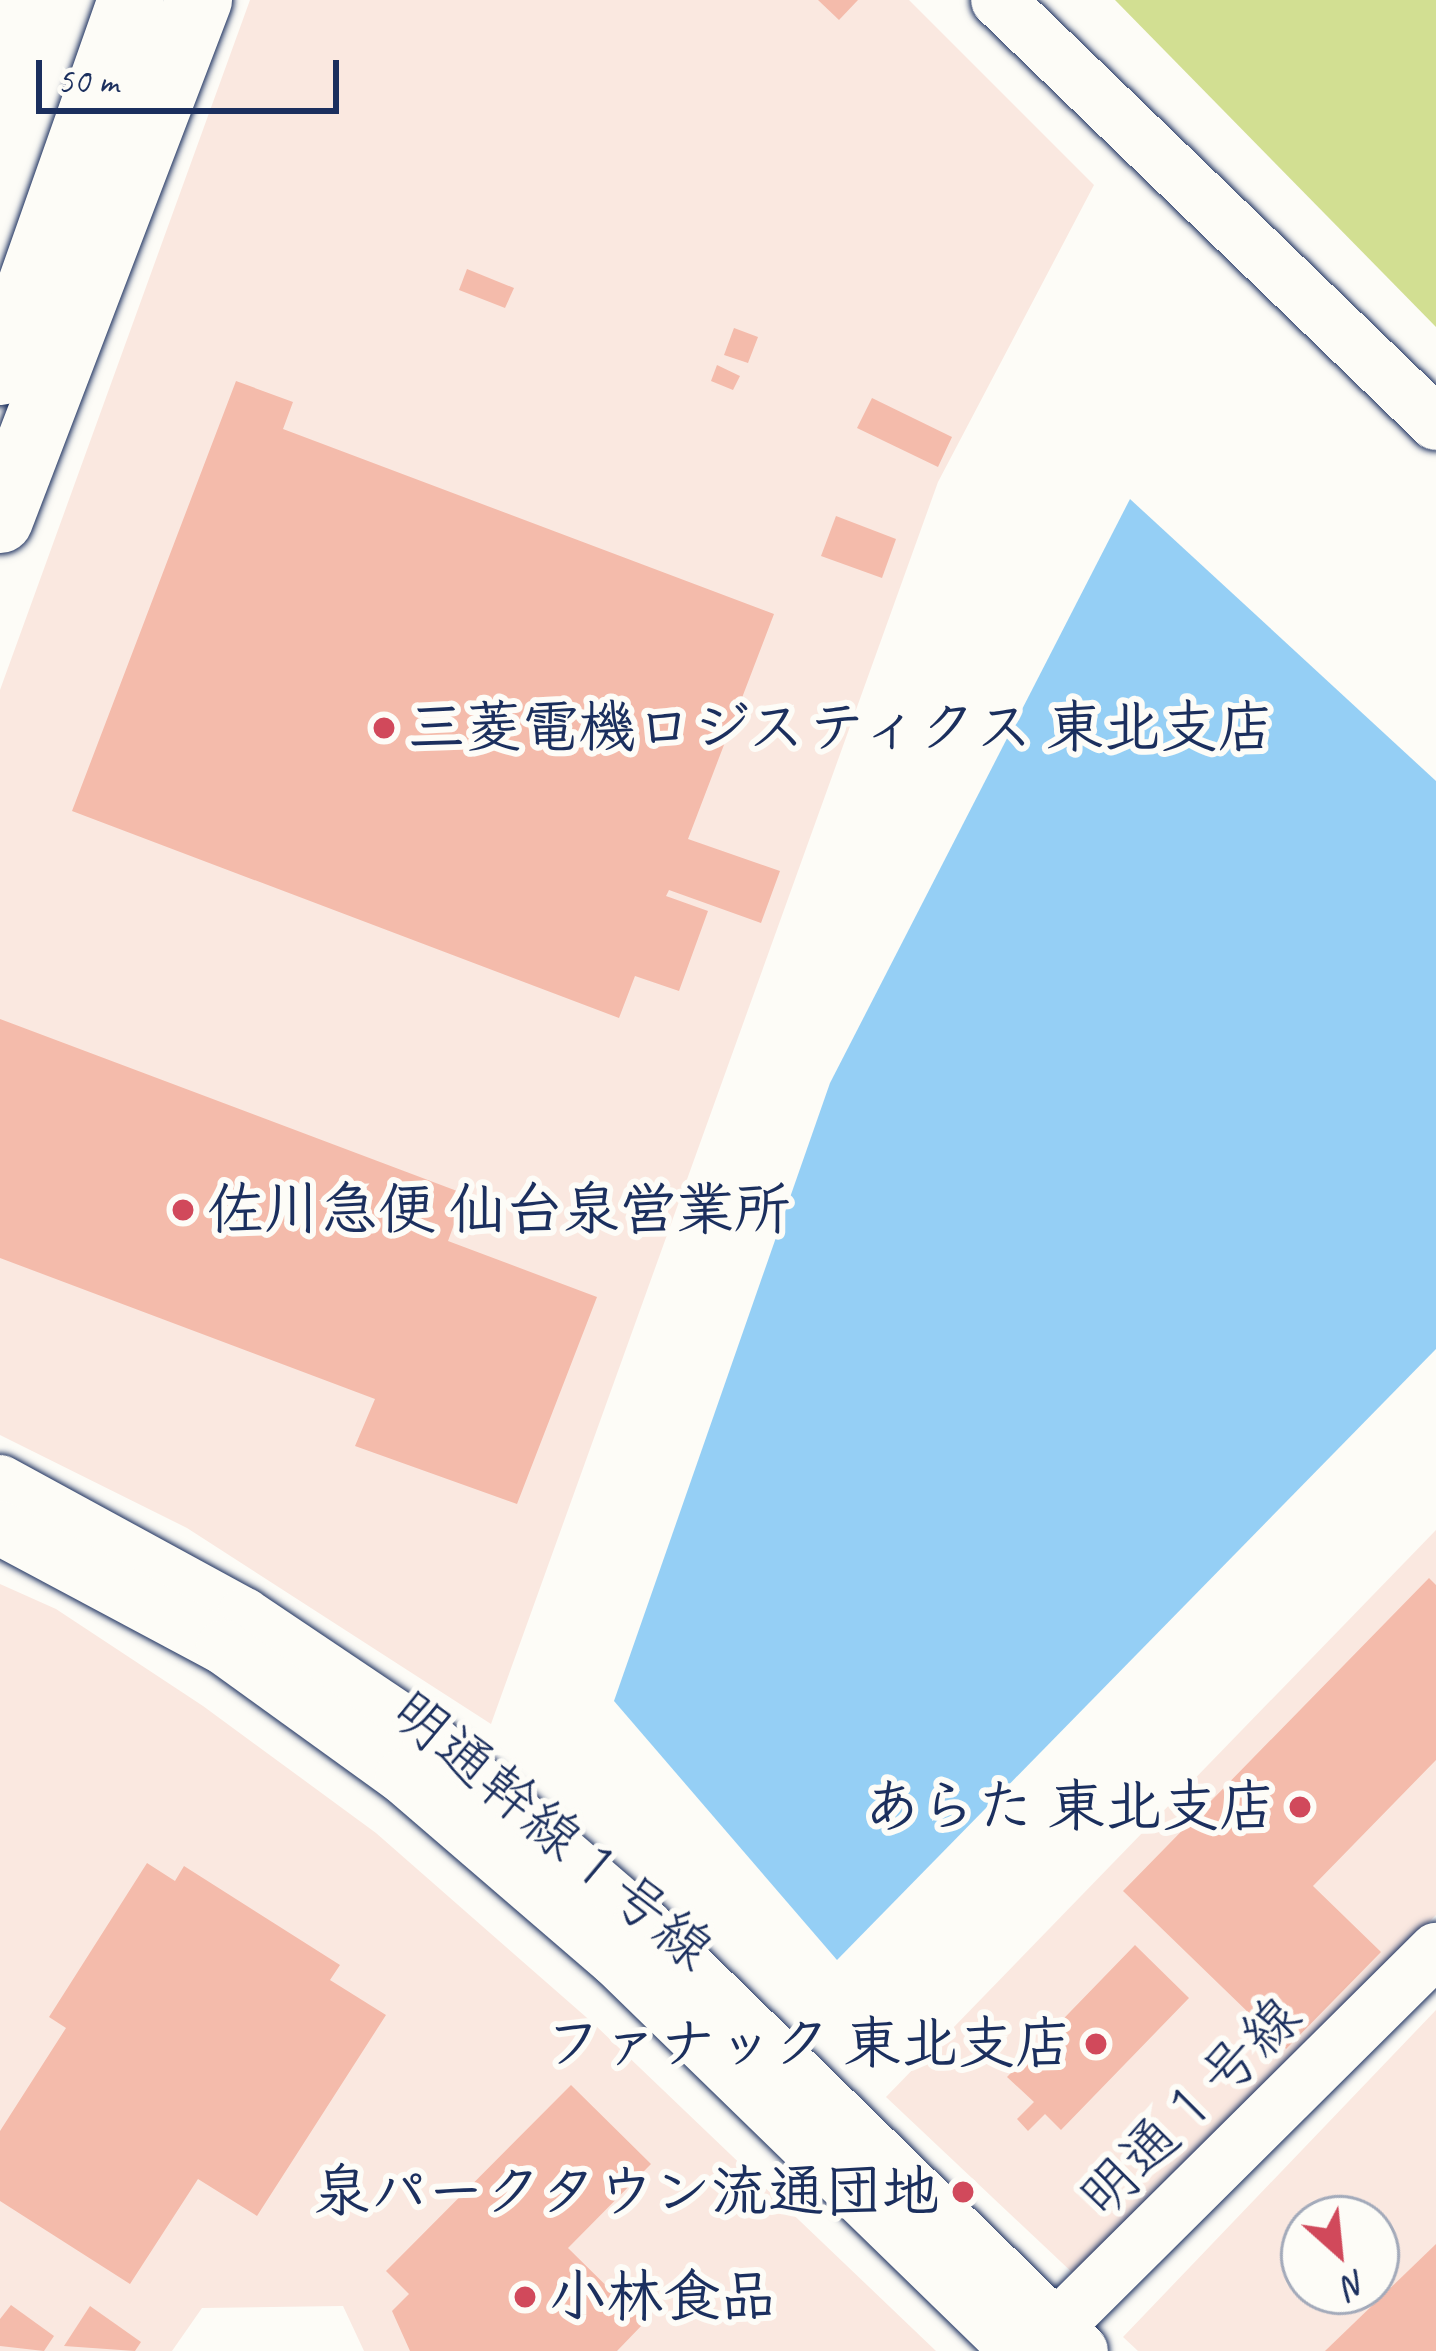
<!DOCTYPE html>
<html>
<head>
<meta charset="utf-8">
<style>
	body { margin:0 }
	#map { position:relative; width:1436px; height:2351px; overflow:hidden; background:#fdfcf7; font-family:Caveat,"Klee One",sans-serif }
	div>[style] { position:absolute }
	.built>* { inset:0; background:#fae8e0 }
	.green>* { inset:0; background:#d2df92 }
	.water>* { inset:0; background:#95cff5 }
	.building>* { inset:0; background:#f4bbab }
	.roads { filter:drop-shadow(0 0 3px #1b2f5e) drop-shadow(0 0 3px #1b2f5e) }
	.minor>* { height:54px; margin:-27px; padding:0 27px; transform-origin:27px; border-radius:27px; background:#fdfcf7 }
	.major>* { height:66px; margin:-33px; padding:0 33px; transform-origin:33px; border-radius:33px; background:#fdfcf7 }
	.dots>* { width:33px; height:33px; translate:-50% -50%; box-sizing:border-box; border:6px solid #fdfcf7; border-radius:50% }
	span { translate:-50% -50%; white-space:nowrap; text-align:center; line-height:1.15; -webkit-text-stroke:12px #fdfcf7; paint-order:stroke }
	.poi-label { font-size:57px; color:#1b2f5e; font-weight:700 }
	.left { translate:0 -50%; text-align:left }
	.right { translate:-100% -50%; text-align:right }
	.street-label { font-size:57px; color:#1b2f5e }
	.north { position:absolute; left:1280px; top:2195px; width:120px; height:120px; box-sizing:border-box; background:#fdfcf7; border:3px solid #a3aaba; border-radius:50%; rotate:153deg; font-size:33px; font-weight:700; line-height:48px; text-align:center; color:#1b2f5e }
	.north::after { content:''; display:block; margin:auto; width:42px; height:54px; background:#d1495b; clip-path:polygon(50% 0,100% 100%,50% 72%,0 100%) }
	.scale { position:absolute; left:36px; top:60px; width:303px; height:54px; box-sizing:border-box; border:6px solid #1b2f5e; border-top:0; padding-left:15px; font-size:36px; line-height:42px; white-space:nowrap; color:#1b2f5e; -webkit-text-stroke:9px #fdfcf7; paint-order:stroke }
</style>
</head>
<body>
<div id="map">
	<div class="built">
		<div style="clip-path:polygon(250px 0,909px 0,1094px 185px,938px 482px,491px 1724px,187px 1528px,0 1435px,0 690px)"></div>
		<div style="clip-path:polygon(1436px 1530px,1436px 1915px,1077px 2277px,886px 2097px)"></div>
		<div style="clip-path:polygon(0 1584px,56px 1609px,203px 1706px,376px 1833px,594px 2024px,936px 2351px,364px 2351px,343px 2306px,202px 2308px,172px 2351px,0 2351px)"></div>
		<div style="clip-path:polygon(evenodd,1436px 2010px,1436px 2351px,1138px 2351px,1123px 2337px,1436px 2010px,1304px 2219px,1376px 2219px,1376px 2291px,1304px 2291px,1304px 2219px)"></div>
	</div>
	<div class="green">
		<div style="clip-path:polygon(1115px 0,1436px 0,1436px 327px)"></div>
	</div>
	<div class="water">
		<div style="clip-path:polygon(1130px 499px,1436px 781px,1436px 1349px,837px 1960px,614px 1701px,830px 1083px)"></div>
	</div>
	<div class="building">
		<div style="clip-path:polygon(818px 0,858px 0,839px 20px)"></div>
		<div style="clip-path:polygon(467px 269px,514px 288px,505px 308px,459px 290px)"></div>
		<div style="clip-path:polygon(734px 328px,758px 337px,748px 363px,724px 355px)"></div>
		<div style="clip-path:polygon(717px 365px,740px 376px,733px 390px,711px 381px)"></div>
		<div style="clip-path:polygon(236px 381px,293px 402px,283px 429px,774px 614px,688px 839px,780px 871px,761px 923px,669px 890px,666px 896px,708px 911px,679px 991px,635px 976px,619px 1018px,72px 811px)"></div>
		<div style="clip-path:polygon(872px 398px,952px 437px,938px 467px,857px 428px)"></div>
		<div style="clip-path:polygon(836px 516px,896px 539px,882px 578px,821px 556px)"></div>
		<div style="clip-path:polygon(0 1019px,465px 1194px,448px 1241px,597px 1297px,517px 1504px,355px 1446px,375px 1399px,0 1258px)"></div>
		<div style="clip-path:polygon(1429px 1578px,1436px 1585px,1436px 1760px,1313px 1886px,1381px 1952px,1286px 2049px,1123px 1891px)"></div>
		<div style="clip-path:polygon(147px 1863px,175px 1881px,184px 1866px,340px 1965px,330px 1980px,386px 2015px,257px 2216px,198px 2179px,130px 2284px,0 2201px,0 2131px,66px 2028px,49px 2017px)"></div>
		<div style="clip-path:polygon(1135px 1945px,1189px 1998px,1061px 2130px,1045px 2114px,1028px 2131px,1017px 2119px,1034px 2102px,1007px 2077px)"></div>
		<div style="clip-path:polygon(571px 2085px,651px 2164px,568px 2248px,644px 2323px,617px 2351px,410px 2351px,392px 2311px,409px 2294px,386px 2271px)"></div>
		<div style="clip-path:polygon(1436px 2244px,1436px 2351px,1325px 2351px)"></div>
		<div style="clip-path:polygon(11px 2305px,54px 2336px,44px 2351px,0 2346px,0 2319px)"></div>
		<div style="clip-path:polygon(90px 2306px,141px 2342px,135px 2351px,64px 2346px)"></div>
	</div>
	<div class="roads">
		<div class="minor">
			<div style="left:998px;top:0;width:609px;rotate:44deg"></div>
			<div style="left:0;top:1482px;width:278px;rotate:28.6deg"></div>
			<div style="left:244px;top:1615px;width:224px;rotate:33.9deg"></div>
			<div style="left:430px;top:1740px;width:277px;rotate:40.8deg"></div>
			<div style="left:640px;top:1921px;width:616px;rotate:44.28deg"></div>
			<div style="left:0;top:1528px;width:253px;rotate:28.1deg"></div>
			<div style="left:223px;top:1647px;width:221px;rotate:35.8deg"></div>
			<div style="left:402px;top:1776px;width:282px;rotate:40.7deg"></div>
			<div style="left:616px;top:1960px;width:561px;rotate:44.21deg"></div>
			<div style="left:1033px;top:2350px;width:568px;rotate:-44.79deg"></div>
		</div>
		<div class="major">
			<div style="left:0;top:372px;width:394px;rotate:-70.6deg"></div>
			<div style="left:0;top:520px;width:557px;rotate:-69.06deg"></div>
		</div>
	</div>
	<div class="dots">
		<div style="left:384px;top:728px;background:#d1495b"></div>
		<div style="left:183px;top:1210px;background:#d1495b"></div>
		<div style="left:1300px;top:1807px;background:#d1495b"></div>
		<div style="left:1096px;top:2044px;background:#d1495b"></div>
		<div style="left:963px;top:2192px;background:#d1495b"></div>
		<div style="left:525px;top:2297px;background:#d1495b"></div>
	</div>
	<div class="poi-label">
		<span class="left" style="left:408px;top:728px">三菱電機ロジスティクス 東北支店</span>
		<span class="left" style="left:207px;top:1210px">佐川急便 仙台泉営業所</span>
		<span class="right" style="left:1276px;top:1807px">あらた 東北支店</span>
		<span class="right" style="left:1072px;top:2044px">ファナック 東北支店</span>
		<span class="right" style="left:939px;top:2192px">泉パークタウン流通団地</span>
		<span class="left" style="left:549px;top:2297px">小林食品</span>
	</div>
	<div class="street-label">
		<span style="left:552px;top:1830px;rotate:40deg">明通幹線１号線</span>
		<span style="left:1190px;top:2107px;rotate:-45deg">明通１号線</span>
	</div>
	<div class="north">N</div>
	<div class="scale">50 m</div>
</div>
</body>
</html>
